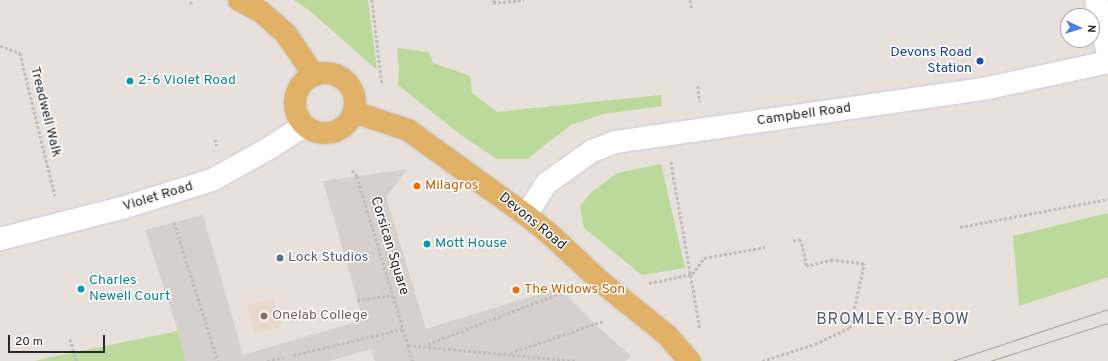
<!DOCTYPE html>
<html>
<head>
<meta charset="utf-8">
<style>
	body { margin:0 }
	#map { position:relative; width:1108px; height:361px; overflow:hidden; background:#e8e0da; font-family:Overpass,sans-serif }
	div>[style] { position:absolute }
	.education>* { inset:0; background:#e8daca }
	.green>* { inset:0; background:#bad99b }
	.plaza>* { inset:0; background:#d5d0cc }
	.path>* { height:2.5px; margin-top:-1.25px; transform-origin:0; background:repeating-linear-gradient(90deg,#bebebe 0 3px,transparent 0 5px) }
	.roads { filter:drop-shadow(0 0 1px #c8ced8) drop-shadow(0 0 1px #c8ced8) }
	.minor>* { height:22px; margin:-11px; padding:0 11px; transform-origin:11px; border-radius:11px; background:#fff }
	.major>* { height:22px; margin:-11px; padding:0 11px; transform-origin:11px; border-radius:11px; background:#e0b167 }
	.major>.ring { margin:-11px; padding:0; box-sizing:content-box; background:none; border:22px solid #e0b167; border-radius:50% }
	.tram>* { height:1px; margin:-0.5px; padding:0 0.5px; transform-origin:0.5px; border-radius:0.5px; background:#9da3af }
	.dots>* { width:11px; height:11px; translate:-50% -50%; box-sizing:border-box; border:2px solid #fff; border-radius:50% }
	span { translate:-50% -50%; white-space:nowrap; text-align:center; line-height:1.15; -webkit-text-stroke:3px #fff; paint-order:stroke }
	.transit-label { font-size:14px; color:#164399 }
	.right { translate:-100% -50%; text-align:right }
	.culture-label { font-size:14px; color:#0d838f }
	.left { translate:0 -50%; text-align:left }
	.street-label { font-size:14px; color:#272727 }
	.food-label { font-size:14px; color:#c56008 }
	.service-label { font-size:14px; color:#4e5e75 }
	.education-label { font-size:14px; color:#785e54 }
	.quarter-label { font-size:16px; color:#4d5972; letter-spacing:1px }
	.north { position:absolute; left:1060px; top:8px; width:40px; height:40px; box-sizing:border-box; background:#fff; border:1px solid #a9a9a9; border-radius:50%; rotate:94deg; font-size:11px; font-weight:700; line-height:16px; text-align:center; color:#272727 }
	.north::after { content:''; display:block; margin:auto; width:14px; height:18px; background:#4a7fe5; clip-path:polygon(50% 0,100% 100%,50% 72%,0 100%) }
	.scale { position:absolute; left:8px; top:335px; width:97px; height:18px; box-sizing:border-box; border:2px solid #272727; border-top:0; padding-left:5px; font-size:12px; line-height:14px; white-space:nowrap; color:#272727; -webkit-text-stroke:3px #fff; paint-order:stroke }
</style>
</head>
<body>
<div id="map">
	<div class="education">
		<div style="clip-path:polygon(273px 298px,281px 327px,255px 334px,247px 305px)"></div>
	</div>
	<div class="green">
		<div style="clip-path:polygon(294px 0,368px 0,377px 70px,310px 11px)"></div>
		<div style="clip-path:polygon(397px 48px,429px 52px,433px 63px,470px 76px,472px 93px,497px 112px,661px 95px,662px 106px,604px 114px,571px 125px,527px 159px,497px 159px,461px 135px,398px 85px,399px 69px)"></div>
		<div style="clip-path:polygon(661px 164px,685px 268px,642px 275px,584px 228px,580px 206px,592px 192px,617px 173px)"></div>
		<div style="clip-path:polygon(1108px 213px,1108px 277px,1019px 306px,1013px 236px)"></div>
		<div style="clip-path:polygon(178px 331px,186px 361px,35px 361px,52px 357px)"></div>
	</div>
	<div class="plaza">
		<div style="clip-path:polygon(408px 169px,386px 197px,426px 329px,559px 288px,595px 324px,631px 356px,625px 361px,375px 361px,371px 349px,329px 361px,185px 361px,178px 331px,145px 230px,203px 215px,243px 355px,363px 320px,323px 181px)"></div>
	</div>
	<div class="path">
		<div style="left:372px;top:0;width:85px;rotate:83.2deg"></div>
		<div style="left:495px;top:0;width:4px;rotate:124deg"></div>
		<div style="left:493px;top:3px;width:31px;rotate:-6deg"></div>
		<div style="left:690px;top:0;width:9px;rotate:77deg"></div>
		<div style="left:190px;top:4px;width:4px;rotate:-63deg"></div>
		<div style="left:0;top:46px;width:21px;rotate:19deg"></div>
		<div style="left:20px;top:53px;width:147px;rotate:76.2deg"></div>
		<div style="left:698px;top:86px;width:16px;rotate:83deg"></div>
		<div style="left:215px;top:139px;width:7px;rotate:74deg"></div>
		<div style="left:671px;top:162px;width:169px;rotate:80.1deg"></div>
		<div style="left:352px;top:170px;width:8px;rotate:50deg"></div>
		<div style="left:357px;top:176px;width:177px;rotate:73.2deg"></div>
		<div style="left:408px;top:345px;width:169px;rotate:5.4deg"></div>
		<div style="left:174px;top:222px;width:146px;rotate:72.4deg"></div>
		<div style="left:960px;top:227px;width:151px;rotate:-10.7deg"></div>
		<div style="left:649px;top:283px;width:44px;rotate:-11.8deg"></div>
		<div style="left:692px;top:274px;width:20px;rotate:-53deg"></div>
		<div style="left:704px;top:258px;width:62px;rotate:-10.2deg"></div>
		<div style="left:357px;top:300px;width:36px;rotate:-8deg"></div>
		<div style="left:70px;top:339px;width:23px;rotate:72deg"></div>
		<div style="left:428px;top:344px;width:150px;rotate:-21.1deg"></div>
		<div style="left:408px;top:345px;width:17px;rotate:73deg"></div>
		<div style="left:510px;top:353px;width:98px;rotate:-19deg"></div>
		<div style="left:293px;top:355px;width:113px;rotate:-13.3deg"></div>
		<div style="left:267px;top:361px;width:17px;rotate:-13deg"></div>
		<div style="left:762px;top:361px;width:56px;rotate:-17.8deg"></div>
		<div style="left:815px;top:344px;width:38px;rotate:-25deg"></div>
		<div style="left:850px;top:328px;width:66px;rotate:-77.7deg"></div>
		<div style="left:864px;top:264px;width:31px;rotate:-173deg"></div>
		<div style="left:833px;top:260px;width:28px;rotate:167deg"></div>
		<div style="left:806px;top:266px;width:26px;rotate:-101deg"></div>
		<div style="left:801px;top:240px;width:10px;rotate:174deg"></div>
	</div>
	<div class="roads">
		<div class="minor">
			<div style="left:1096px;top:0;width:55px;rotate:77.5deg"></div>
			<div style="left:526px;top:215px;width:38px;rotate:-57deg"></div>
			<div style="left:547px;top:183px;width:55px;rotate:-35.4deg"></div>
			<div style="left:592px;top:151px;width:25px;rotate:-21deg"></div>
			<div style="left:615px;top:142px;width:377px;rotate:-8.2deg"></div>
			<div style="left:988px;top:88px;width:123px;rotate:-12.2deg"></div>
			<div style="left:0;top:239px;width:126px;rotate:-14.3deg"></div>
			<div style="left:122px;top:208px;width:94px;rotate:-17.3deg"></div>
			<div style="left:212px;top:180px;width:64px;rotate:-29deg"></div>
			<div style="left:268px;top:149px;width:44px;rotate:-33deg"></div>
		</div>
		<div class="major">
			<div style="left:239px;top:0;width:24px;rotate:28deg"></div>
			<div style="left:260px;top:11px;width:35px;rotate:41deg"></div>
			<div style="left:286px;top:34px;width:50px;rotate:55.7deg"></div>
			<div class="ring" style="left:295px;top:73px;width:38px;height:38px"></div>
			<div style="left:354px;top:112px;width:57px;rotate:18.4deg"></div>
			<div style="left:408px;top:130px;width:145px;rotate:35.8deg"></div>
			<div style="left:526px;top:215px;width:35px;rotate:39deg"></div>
			<div style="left:553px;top:237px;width:64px;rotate:43.1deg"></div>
			<div style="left:600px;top:281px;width:86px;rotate:38.9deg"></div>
			<div style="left:667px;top:335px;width:35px;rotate:49deg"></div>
		</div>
	</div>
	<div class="tram">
		<div style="left:952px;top:361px;width:164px;rotate:-18.4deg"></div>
		<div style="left:990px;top:361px;width:124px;rotate:-17.9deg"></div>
	</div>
	<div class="dots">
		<div style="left:980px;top:61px;background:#1a4fb4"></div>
		<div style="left:130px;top:81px;background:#0f9aa8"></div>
		<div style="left:417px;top:186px;background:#e8710a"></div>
		<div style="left:427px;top:244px;background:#0f9aa8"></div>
		<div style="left:280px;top:258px;background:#5c6f8a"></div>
		<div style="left:81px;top:289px;background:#0f9aa8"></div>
		<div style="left:516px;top:290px;background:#e8710a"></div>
		<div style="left:264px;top:316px;background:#8d6e63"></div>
	</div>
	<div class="transit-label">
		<span class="right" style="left:972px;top:61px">Devons Road<br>Station</span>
	</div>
	<div class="culture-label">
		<span class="left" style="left:138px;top:81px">2-6 Violet Road</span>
		<span class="left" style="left:435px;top:244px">Mott House</span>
		<span class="left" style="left:89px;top:289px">Charles<br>Newell Court</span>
	</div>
	<div class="street-label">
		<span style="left:45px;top:112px;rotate:76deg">Treadwell Walk</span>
		<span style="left:804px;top:115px;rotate:-8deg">Campbell Road</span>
		<span style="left:158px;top:197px;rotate:-17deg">Violet Road</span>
		<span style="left:532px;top:222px;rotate:39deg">Devons Road</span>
		<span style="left:389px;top:246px;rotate:73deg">Corsican Square</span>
	</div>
	<div class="food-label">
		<span class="left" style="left:425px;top:186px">Milagros</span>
		<span class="left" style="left:524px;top:290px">The Widows Son</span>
	</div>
	<div class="service-label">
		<span class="left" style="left:288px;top:258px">Lock Studios</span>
	</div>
	<div class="education-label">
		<span class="left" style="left:272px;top:316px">Onelab College</span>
	</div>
	<div class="quarter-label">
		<span style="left:893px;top:320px">BROMLEY-BY-BOW</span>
	</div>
	<div class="north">N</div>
	<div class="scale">20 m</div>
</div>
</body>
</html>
